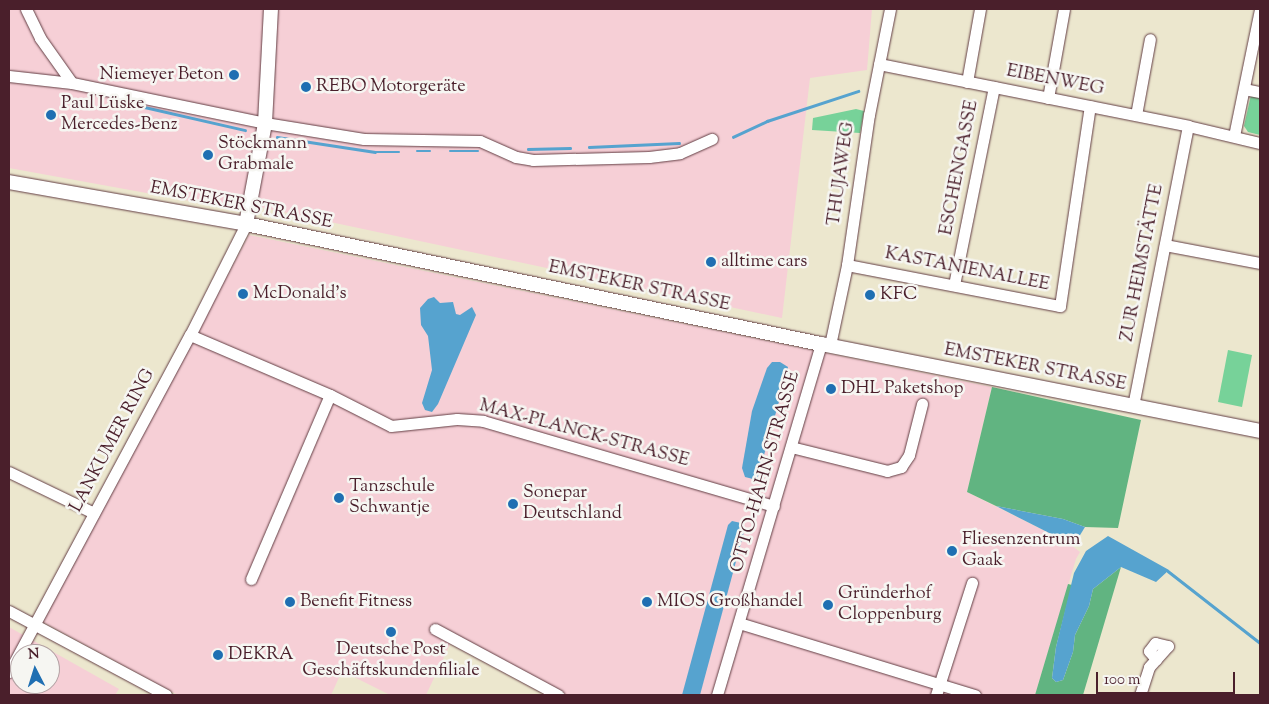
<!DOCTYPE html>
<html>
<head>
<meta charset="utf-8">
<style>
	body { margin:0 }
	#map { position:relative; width:1269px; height:704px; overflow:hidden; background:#ece7ce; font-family:"Sorts Mill Goudy",serif }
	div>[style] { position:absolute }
	.built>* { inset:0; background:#f6cfd6 }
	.green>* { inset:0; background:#77d299 }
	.forest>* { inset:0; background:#61b481 }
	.water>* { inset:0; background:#56a3cf }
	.stream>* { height:2.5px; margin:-1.25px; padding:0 1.25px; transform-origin:1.25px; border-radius:1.25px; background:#56a3cf }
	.roads { filter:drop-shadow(0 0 1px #623d43) drop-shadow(0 0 1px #623d43) }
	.minor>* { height:11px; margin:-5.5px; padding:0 5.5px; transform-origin:5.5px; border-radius:5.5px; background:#fff }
	.tertiary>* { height:14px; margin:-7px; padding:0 7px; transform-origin:7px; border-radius:7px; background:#fff }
	.dots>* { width:14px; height:14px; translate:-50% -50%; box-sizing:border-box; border:2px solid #f6f6f2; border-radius:50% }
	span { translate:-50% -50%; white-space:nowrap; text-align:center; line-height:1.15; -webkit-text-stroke:5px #f6f6f2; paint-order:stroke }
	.poi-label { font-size:18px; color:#4a1f2b }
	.right { translate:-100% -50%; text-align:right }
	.left { translate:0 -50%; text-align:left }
	.street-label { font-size:18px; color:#4a1f2b }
	.frame { position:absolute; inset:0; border:10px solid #4a1f2b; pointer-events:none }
	.north { position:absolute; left:10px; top:644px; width:50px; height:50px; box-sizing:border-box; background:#f6f6f2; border:1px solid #b1a0a2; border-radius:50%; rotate:355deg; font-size:14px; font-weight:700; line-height:20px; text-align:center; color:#4a1f2b }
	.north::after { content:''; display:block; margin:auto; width:18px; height:22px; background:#1f6fb2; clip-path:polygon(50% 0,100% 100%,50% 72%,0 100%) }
	.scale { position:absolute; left:1096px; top:672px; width:139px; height:22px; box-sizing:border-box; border:2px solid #4a1f2b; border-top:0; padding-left:6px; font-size:15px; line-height:18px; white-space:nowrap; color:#4a1f2b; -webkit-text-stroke:4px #f6f6f2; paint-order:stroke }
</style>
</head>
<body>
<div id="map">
	<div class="built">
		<div style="clip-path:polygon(9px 9px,872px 9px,867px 70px,810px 78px,782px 318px,250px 205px,218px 206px,9px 168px)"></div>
		<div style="clip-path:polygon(249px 235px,992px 387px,967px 492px,1067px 542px,1080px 552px,1076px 559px,1035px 695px,553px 695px,451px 642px,426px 695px,390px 695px,342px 671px,331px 695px,178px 695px,43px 622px)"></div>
		<div style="clip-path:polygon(evenodd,9px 627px,119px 689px,115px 695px,9px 695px,9px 627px,20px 654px,50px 654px,50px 684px,20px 684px,20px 654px)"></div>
	</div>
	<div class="green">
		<div style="clip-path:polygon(1251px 95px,1260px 96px,1260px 135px,1248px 132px,1244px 126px)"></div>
		<div style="clip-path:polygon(856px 109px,864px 111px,860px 133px,812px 130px,813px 118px)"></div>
		<div style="clip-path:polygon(1228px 350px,1252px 355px,1242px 407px,1218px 402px)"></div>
	</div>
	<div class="forest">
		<div style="clip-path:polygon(992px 387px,1141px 420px,1118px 528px,1085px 527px,1063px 519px,996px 506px,967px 492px)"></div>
		<div style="clip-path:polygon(1121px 567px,1083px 695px,1035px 695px,1068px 584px,1072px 585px,1056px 647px,1052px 678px,1056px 682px,1063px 680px,1073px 652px,1075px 635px,1089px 606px,1093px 589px)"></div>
	</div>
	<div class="water">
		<div style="clip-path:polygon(434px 297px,440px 303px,453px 302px,456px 314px,460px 315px,472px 307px,476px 315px,438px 404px,432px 412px,425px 410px,422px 403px,432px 370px,428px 336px,421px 325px,420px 308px,428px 299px)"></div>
		<div style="clip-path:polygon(772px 362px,780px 362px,788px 367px,787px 373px,757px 480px,745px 477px,742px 468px,752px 411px,767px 368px)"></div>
		<div style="clip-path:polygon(996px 506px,1063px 519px,1085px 527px,1077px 540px,1067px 542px)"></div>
		<div style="clip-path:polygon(732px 521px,741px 523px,745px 528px,700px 695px,682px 695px,728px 525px)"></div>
		<div style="clip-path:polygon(1108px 536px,1169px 570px,1156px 582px,1121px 567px,1093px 589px,1089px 606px,1075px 635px,1073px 652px,1063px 680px,1056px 682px,1052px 678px,1056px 647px,1074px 573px,1086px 551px)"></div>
	</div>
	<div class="stream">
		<div style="left:127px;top:103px;width:121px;rotate:12.9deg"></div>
		<div style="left:277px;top:137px;width:99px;rotate:8.7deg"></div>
		<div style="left:375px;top:152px;width:24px"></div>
		<div style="left:733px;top:137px;width:38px;rotate:-25deg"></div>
		<div style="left:767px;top:121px;width:96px;rotate:-18.2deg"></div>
		<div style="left:589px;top:147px;width:90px;rotate:-2.5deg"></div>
		<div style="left:528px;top:149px;width:42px;rotate:-1.4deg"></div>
		<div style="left:417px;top:151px;width:13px"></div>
		<div style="left:450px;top:151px;width:28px"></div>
		<div style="left:1168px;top:571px;width:117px;rotate:38deg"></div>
	</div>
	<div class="roads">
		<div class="minor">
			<div style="left:26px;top:9px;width:32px;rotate:64deg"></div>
			<div style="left:40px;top:38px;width:55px;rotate:54.6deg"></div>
			<div style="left:879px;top:64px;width:315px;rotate:11.3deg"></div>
			<div style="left:1188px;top:126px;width:74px;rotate:13.3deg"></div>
			<div style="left:9px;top:76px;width:63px;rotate:6.3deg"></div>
			<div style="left:72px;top:83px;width:197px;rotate:11.7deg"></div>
			<div style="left:265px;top:123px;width:100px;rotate:9.2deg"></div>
			<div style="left:364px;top:139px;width:116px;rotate:1deg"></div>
			<div style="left:480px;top:141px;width:39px;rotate:24deg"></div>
			<div style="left:516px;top:157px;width:17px;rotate:10deg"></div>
			<div style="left:533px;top:160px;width:116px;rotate:-1.5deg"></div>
			<div style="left:649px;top:157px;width:31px;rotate:-7deg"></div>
			<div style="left:680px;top:153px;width:35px;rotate:-24deg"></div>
			<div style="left:967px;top:82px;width:74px;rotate:-79.9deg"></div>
			<div style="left:1244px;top:89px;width:16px;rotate:11deg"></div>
			<div style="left:1048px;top:98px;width:90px;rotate:-79.8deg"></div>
			<div style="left:1136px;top:115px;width:77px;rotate:-79.6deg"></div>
			<div style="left:1234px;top:136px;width:130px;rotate:-78.4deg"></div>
			<div style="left:1165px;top:245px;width:97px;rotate:10.7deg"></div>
			<div style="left:847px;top:265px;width:217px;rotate:10.9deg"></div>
			<div style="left:1060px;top:306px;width:202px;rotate:-81.5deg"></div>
			<div style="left:954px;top:285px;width:202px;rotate:-78.6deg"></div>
			<div style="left:190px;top:335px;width:152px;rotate:23.2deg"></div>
			<div style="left:330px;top:395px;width:68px;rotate:26.9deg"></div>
			<div style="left:391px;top:426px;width:66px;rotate:-6.1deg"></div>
			<div style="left:457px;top:419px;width:26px;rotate:4deg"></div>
			<div style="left:483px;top:421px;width:303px;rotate:16.3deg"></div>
			<div style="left:830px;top:345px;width:82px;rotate:-78deg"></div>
			<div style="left:847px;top:265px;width:152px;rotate:-81.7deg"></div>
			<div style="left:869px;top:115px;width:108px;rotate:-78.8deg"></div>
			<div style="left:1133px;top:406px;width:285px;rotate:-78.9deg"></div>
			<div style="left:791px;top:447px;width:99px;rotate:14deg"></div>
			<div style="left:887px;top:471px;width:15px;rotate:-16deg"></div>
			<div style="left:901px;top:467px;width:14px;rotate:-56deg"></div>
			<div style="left:909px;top:455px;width:53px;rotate:-75.7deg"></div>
			<div style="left:9px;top:472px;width:94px;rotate:25.8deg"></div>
			<div style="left:251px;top:579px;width:200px;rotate:-66.8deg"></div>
			<div style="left:9px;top:611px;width:178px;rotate:28.1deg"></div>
			<div style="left:739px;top:623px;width:247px;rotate:17deg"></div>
			<div style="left:435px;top:629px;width:140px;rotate:28.2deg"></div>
			<div style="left:9px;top:672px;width:383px;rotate:-61.8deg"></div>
			<div style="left:190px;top:335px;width:124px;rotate:-63.2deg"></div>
			<div style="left:717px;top:695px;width:366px;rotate:-73.5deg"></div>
			<div style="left:936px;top:695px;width:118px;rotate:-72.2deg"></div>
			<div style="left:1140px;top:695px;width:29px;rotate:-72deg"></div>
			<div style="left:1149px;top:667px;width:28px;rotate:-48deg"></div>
			<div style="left:1168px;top:646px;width:13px;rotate:-167deg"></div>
			<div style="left:1155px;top:643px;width:10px;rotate:127deg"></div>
			<div style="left:1149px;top:651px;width:11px;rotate:49deg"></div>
		</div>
		<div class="tertiary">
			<div style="left:9px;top:182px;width:241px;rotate:10deg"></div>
			<div style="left:246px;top:224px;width:587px;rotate:11.79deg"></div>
			<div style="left:821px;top:344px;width:448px;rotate:11.2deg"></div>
			<div style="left:246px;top:224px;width:103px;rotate:-79.3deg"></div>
			<div style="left:265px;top:123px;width:114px;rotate:-87deg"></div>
		</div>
	</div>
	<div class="dots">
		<div style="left:234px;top:75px;background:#1f6fb2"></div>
		<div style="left:306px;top:87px;background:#1f6fb2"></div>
		<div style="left:51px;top:115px;background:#1f6fb2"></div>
		<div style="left:208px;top:155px;background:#1f6fb2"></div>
		<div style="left:711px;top:262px;background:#1f6fb2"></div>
		<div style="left:243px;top:294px;background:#1f6fb2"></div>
		<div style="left:870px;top:295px;background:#1f6fb2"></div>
		<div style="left:831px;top:389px;background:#1f6fb2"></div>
		<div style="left:339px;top:498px;background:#1f6fb2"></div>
		<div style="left:513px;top:504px;background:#1f6fb2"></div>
		<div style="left:952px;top:551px;background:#1f6fb2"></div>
		<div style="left:290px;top:602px;background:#1f6fb2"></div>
		<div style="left:647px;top:602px;background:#1f6fb2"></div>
		<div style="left:828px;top:605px;background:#1f6fb2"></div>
		<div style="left:391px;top:632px;background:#1f6fb2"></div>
		<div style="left:218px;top:655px;background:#1f6fb2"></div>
	</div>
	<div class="poi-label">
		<span class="right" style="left:224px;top:75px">Niemeyer Beton</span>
		<span class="left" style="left:316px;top:87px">REBO Motorgeräte</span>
		<span class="left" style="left:61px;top:115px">Paul Lüske<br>Mercedes-Benz</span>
		<span class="left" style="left:218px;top:155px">Stöckmann<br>Grabmale</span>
		<span class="left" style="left:721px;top:262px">alltime cars</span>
		<span class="left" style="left:253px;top:294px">McDonald's</span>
		<span class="left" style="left:880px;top:295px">KFC</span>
		<span class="left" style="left:841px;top:389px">DHL Paketshop</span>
		<span class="left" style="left:349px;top:498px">Tanzschule<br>Schwantje</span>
		<span class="left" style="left:523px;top:504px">Sonepar<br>Deutschland</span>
		<span class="left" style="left:962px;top:551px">Fliesenzentrum<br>Gaak</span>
		<span class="left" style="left:838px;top:605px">Gründerhof<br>Cloppenburg</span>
		<span class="left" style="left:300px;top:602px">Benefit Fitness</span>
		<span class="left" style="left:657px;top:602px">MIOS Großhandel</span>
		<span style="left:391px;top:661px">Deutsche Post<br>Geschäftskundenfiliale</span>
		<span class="left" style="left:228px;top:655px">DEKRA</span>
	</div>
	<div class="street-label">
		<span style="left:1055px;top:81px;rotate:11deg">EIBENWEG</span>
		<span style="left:960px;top:168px;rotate:-79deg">ESCHENGASSE</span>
		<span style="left:842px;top:174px;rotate:-82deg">THUJAWEG</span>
		<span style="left:241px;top:206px;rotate:11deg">EMSTEKER STRASSE</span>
		<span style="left:1143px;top:263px;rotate:-79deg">ZUR HEIMSTÄTTE</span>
		<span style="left:967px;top:270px;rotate:11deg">KASTANIENALLEE</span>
		<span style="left:639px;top:287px;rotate:12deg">EMSTEKER STRASSE</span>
		<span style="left:1035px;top:368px;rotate:11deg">EMSTEKER STRASSE</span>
		<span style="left:584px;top:434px;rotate:15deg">MAX-PLANCK-STRASSE</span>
		<span style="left:113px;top:441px;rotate:-62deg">LANKUMER RING</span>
		<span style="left:766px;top:472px;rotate:-74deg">OTTO-HAHN-STRASSE</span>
	</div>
	<div class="frame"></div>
	<div class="north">N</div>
	<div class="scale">100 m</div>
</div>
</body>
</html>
